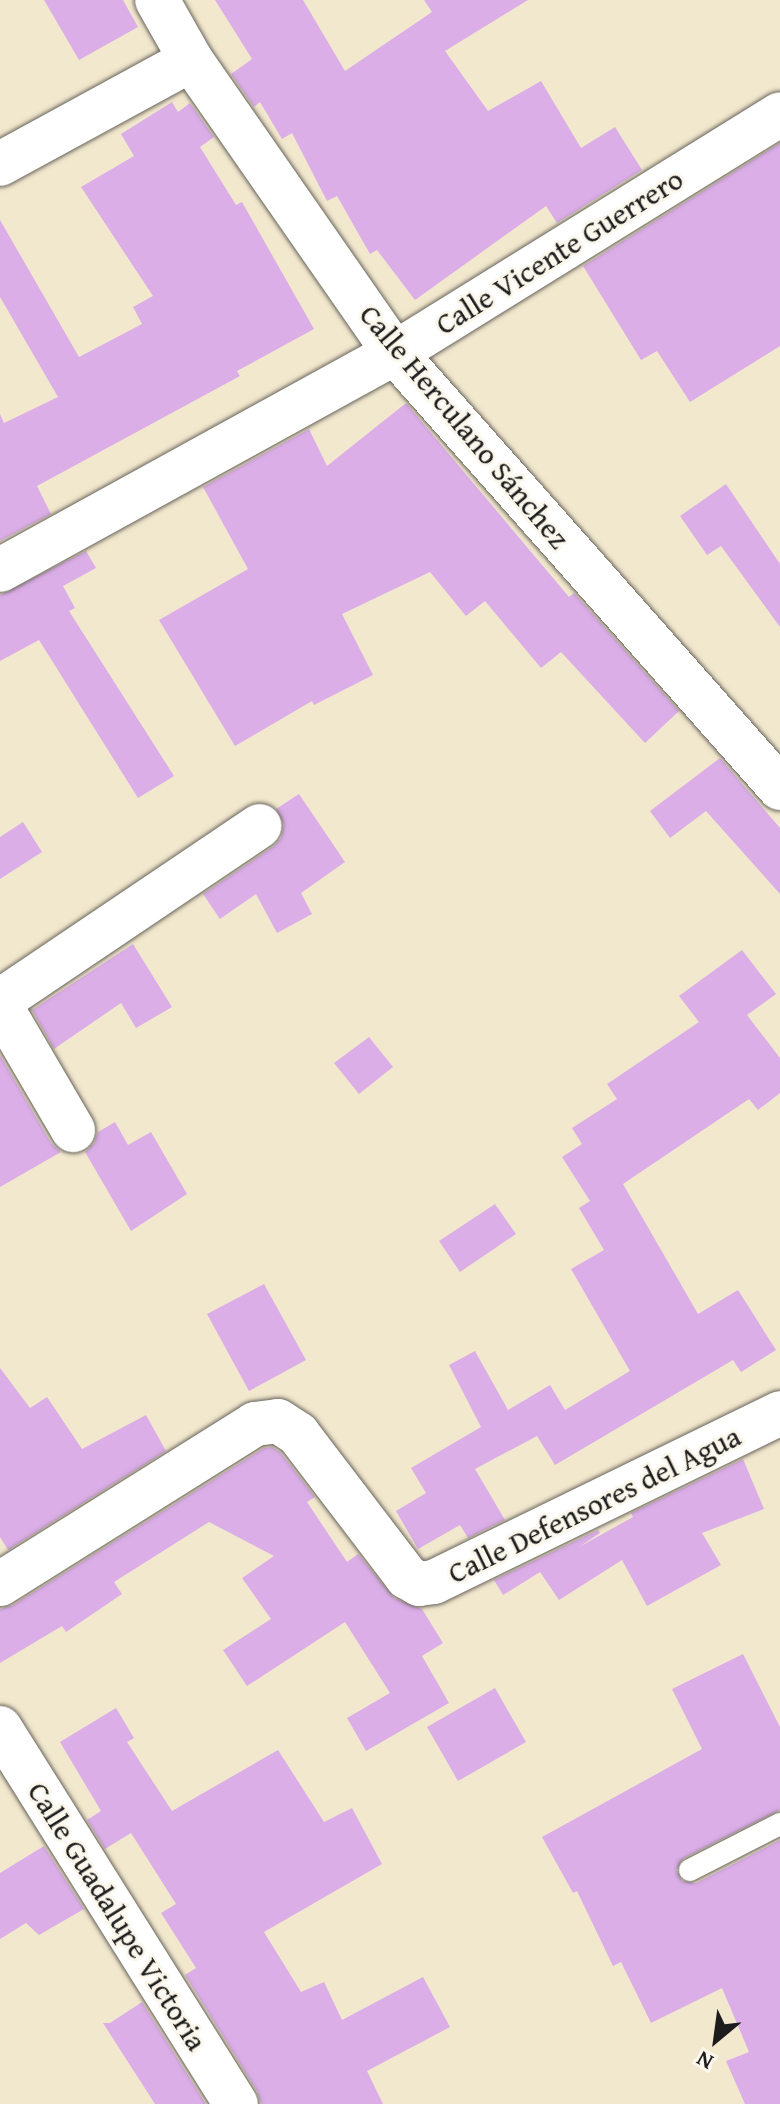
<!DOCTYPE html>
<html>
<head>
<meta charset="utf-8">
<style>
	body { margin:0 }
	#map { position:relative; width:780px; height:2104px; overflow:hidden; background:#f2e8ce; font-family:"Gentium Book Plus",serif }
	div>[style] { position:absolute }
	.building>* { inset:0; background:#dbaee8 }
	.roads { filter:drop-shadow(0 0 2px #67635a) drop-shadow(0 0 2px #67635a) }
	.service>* { height:22px; margin:-11px; padding:0 11px; transform-origin:11px; border-radius:11px; background:#fff }
	.minor>* { height:44px; margin:-22px; padding:0 22px; transform-origin:22px; border-radius:22px; background:#fff }
	span { translate:-50% -50%; white-space:nowrap; text-align:center; line-height:1.15; -webkit-text-stroke:6px #fbf7ec; paint-order:stroke }
	.street-label { font-size:30px; color:#1c1c1c }
	.north { position:absolute; left:676px; top:2000px; width:80px; height:80px; -webkit-text-stroke:6px #fbf7ec; paint-order:stroke; rotate:209deg; font-size:22px; font-weight:700; line-height:32px; text-align:center; color:#1c1c1c }
	.north::after { content:''; display:block; margin:auto; width:28px; height:36px; background:#1c1c1c; clip-path:polygon(50% 0,100% 100%,50% 72%,0 100%) }
</style>
</head>
<body>
<div id="map">
	<div class="building">
		<div style="clip-path:polygon(44px 0,123px 0,138px 27px,79px 60px)"></div>
		<div style="clip-path:polygon(215px 0,303px 0,345px 71px,432px 12px,424px 0,528px 0,445px 51px,488px 111px,541px 81px,581px 148px,615px 127px,642px 170px,557px 223px,546px 206px,415px 300px,377px 250px,370px 254px,337px 196px,327px 201px,292px 133px,282px 139px,260px 102px,254px 107px,231px 74px,252px 59px)"></div>
		<div style="clip-path:polygon(172px 102px,178px 112px,190px 103px,214px 137px,200px 147px,236px 205px,242px 202px,314px 329px,237px 371px,240px 376px,37px 486px,51px 514px,0 541px,0 414px,4px 423px,58px 397px,0 297px,0 220px,79px 357px,142px 324px,133px 307px,153px 296px,81px 187px,134px 156px,121px 134px)"></div>
		<div style="clip-path:polygon(780px 143px,780px 346px,690px 402px,657px 351px,641px 360px,583px 266px)"></div>
		<div style="clip-path:polygon(406px 403px,569px 597px,574px 593px,679px 711px,645px 743px,561px 652px,541px 668px,485px 601px,466px 616px,430px 572px,342px 614px,373px 675px,314px 705px,312px 701px,235px 746px,159px 620px,248px 569px,203px 487px,309px 429px,327px 466px)"></div>
		<div style="clip-path:polygon(726px 484px,780px 564px,780px 627px,721px 546px,707px 555px,680px 516px)"></div>
		<div style="clip-path:polygon(86px 551px,96px 568px,63px 586px,75px 608px,69px 611px,174px 776px,138px 798px,39px 640px,0 661px,0 595px)"></div>
		<div style="clip-path:polygon(720px 758px,780px 828px,780px 894px,706px 811px,670px 838px,650px 811px)"></div>
		<div style="clip-path:polygon(299px 794px,345px 862px,301px 893px,312px 914px,277px 933px,256px 894px,220px 919px,203px 894px,274px 846px,281px 838px,284px 825px,276px 809px)"></div>
		<div style="clip-path:polygon(23px 822px,42px 852px,0 879px,0 837px)"></div>
		<div style="clip-path:polygon(133px 944px,172px 1007px,136px 1028px,121px 1003px,54px 1049px,32px 1010px)"></div>
		<div style="clip-path:polygon(742px 950px,776px 994px,747px 1015px,780px 1058px,780px 1093px,758px 1110px,749px 1099px,623px 1184px,698px 1314px,738px 1290px,776px 1350px,741px 1372px,733px 1360px,555px 1465px,537px 1436px,475px 1469px,505px 1520px,468px 1538px,460px 1525px,418px 1549px,396px 1511px,426px 1493px,411px 1468px,481px 1427px,449px 1365px,475px 1351px,508px 1410px,550px 1385px,565px 1410px,630px 1371px,571px 1269px,604px 1250px,579px 1208px,590px 1201px,562px 1157px,582px 1144px,572px 1128px,617px 1099px,607px 1084px,699px 1022px,679px 996px)"></div>
		<div style="clip-path:polygon(369px 1037px,393px 1067px,359px 1094px,334px 1063px)"></div>
		<div style="clip-path:polygon(0 1055px,51px 1143px,61px 1152px,0 1187px)"></div>
		<div style="clip-path:polygon(115px 1122px,128px 1145px,151px 1132px,187px 1194px,131px 1231px,85px 1152px,94px 1143px,98px 1132px)"></div>
		<div style="clip-path:polygon(495px 1204px,516px 1234px,460px 1272px,439px 1241px)"></div>
		<div style="clip-path:polygon(264px 1284px,306px 1360px,249px 1391px,207px 1314px)"></div>
		<div style="clip-path:polygon(0 1368px,30px 1408px,47px 1397px,82px 1449px,146px 1415px,166px 1451px,8px 1550px,0 1537px)"></div>
		<div style="clip-path:polygon(272px 1447px,281px 1453px,315px 1497px,307px 1502px,347px 1562px,358px 1554px,394px 1598px,422px 1609px,443px 1643px,422px 1656px,449px 1703px,366px 1751px,347px 1718px,390px 1693px,345px 1622px,247px 1686px,223px 1650px,271px 1619px,242px 1578px,274px 1556px,209px 1522px,114px 1582px,122px 1594px,66px 1632px,62px 1626px,0 1663px,0 1609px,13px 1605px,264px 1448px)"></div>
		<div style="clip-path:polygon(743px 1459px,764px 1509px,702px 1533px,721px 1565px,647px 1606px,622px 1560px,559px 1600px,540px 1572px,503px 1595px,494px 1580px,598px 1530px,600px 1533px,579px 1547px,633px 1517px,631px 1513px)"></div>
		<div style="clip-path:polygon(743px 1654px,780px 1727px,780px 1810px,684px 1858px,676px 1870px,682px 1881px,696px 1883px,780px 1840px,780px 2104px,745px 2104px,726px 2061px,749px 2052px,722px 1988px,651px 2023px,621px 1962px,613px 1966px,577px 1891px,573px 1893px,542px 1837px,702px 1749px,672px 1689px)"></div>
		<div style="clip-path:polygon(495px 1688px,526px 1742px,458px 1781px,427px 1727px)"></div>
		<div style="clip-path:polygon(116px 1708px,134px 1738px,127px 1742px,172px 1811px,278px 1750px,324px 1822px,352px 1808px,382px 1864px,264px 1932px,301px 1992px,324px 1982px,342px 2020px,423px 1977px,450px 2027px,367px 2071px,383px 2104px,261px 2104px,257px 2091px,185px 1975px,196px 1968px,161px 1913px,176px 1904px,131px 1833px,105px 1849px,87px 1820px,101px 1811px,60px 1742px)"></div>
		<div style="clip-path:polygon(44px 1846px,84px 1909px,39px 1935px,26px 1923px,0 1939px,0 1873px)"></div>
		<div style="clip-path:polygon(142px 2002px,206px 2104px,155px 2104px,103px 2023px,110px 2023px)"></div>
	</div>
	<div class="roads">
		<div class="service">
			<div style="left:690px;top:1870px;width:101px;rotate:-27.1deg"></div>
		</div>
		<div class="minor">
			<div style="left:157px;top:0;width:69px;rotate:60.5deg"></div>
			<div style="left:191px;top:60px;width:357px;rotate:55.2deg"></div>
			<div style="left:395px;top:353px;width:581px;rotate:48.49deg"></div>
			<div style="left:0;top:164px;width:217px;rotate:-28.6deg"></div>
			<div style="left:0;top:570px;width:451px;rotate:-28.8deg"></div>
			<div style="left:395px;top:353px;width:453px;rotate:-31.8deg"></div>
			<div style="left:0;top:1001px;width:313px;rotate:-34deg"></div>
			<div style="left:0;top:1005px;width:145px;rotate:59.7deg"></div>
			<div style="left:0;top:1584px;width:301px;rotate:-32.1deg"></div>
			<div style="left:255px;top:1424px;width:23px;rotate:-7deg"></div>
			<div style="left:278px;top:1421px;width:24px;rotate:33deg"></div>
			<div style="left:298px;top:1434px;width:180px;rotate:52.7deg"></div>
			<div style="left:407px;top:1577px;width:14px;rotate:30deg"></div>
			<div style="left:419px;top:1584px;width:15px;rotate:-8deg"></div>
			<div style="left:434px;top:1582px;width:385px;rotate:-26deg"></div>
			<div style="left:0;top:1728px;width:444px;rotate:57.9deg"></div>
		</div>
	</div>
	<div class="street-label">
		<span style="left:559px;top:251px;rotate:-32deg">Calle Vicente Guerrero</span>
		<span style="left:465px;top:426px;rotate:50deg">Calle Herculano Sánchez</span>
		<span style="left:594px;top:1504px;rotate:-26deg">Calle Defensores del Agua</span>
		<span style="left:118px;top:1916px;rotate:58deg">Calle Guadalupe Victoria</span>
	</div>
	<div class="north">N</div>
</div>
</body>
</html>
